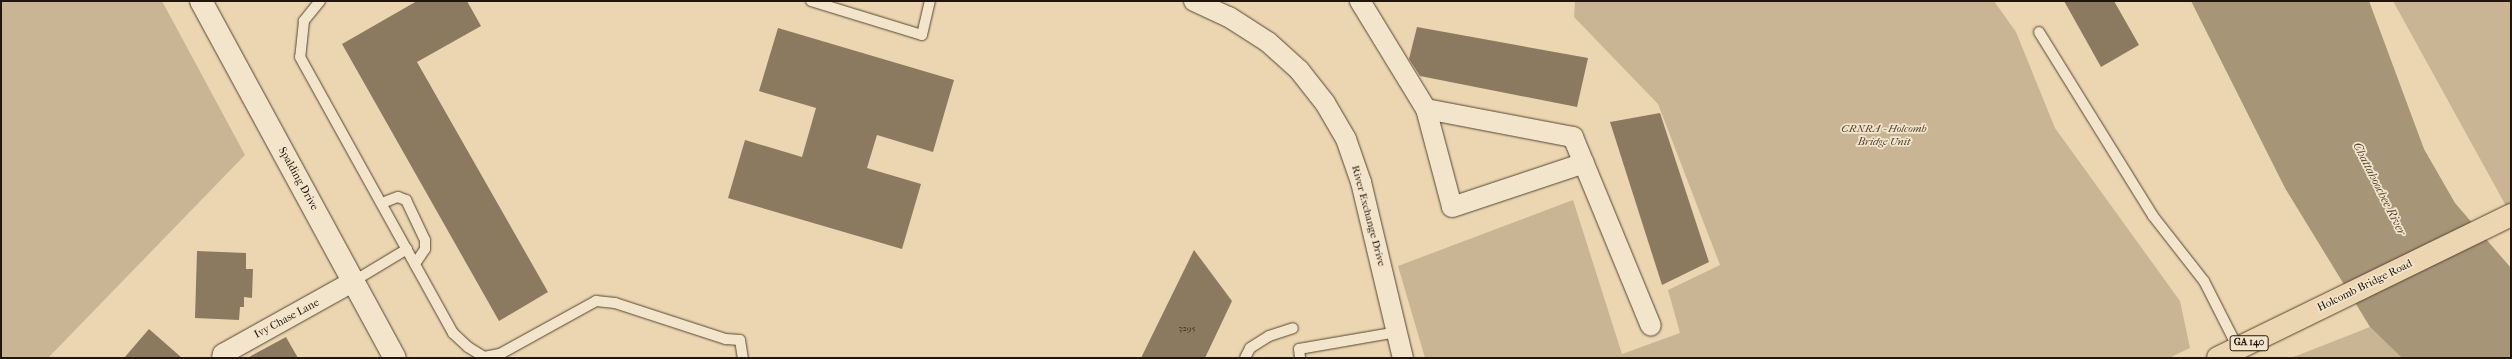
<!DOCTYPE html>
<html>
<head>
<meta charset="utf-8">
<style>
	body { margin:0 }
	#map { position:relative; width:2512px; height:359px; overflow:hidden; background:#ecd6b1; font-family:"IM FELL French Canon",serif }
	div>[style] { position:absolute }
	.green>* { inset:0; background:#c9b594 }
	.water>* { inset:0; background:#a79578 }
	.building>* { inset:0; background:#8b7a60 }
	.roads { filter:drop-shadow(0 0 1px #544633) drop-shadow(0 0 1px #544633) }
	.lane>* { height:10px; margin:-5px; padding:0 5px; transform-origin:5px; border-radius:5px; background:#f3e4cc }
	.street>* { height:20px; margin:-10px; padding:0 10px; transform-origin:10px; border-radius:10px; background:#f3e4cc }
	.secondary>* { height:22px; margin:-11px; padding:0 11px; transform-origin:11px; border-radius:11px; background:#f3e4cc }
	.primary>* { height:22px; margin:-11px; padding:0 11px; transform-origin:11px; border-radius:11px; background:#ecd6b1 }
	span { translate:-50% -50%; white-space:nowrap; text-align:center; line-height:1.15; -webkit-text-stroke:3.5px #f3e4cc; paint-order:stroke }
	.number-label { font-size:9px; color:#3c2f1f }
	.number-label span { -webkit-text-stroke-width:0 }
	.shield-label span { padding:1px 3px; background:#f3e4cc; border:1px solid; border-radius:3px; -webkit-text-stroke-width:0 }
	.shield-label { font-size:10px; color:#211609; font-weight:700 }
	.park-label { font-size:11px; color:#534633; font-style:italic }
	.street-label { font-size:11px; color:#211609 }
	.water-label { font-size:12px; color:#574935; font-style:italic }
	.frame { position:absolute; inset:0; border:2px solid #211609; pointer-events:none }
</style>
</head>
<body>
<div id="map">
	<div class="green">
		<div style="clip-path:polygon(1px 1px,162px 1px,245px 155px,48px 358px,1px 358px)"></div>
		<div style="clip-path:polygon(1575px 1px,1994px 1px,2016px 32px,2055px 128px,2180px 301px,2190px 348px,2169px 358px,1425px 358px,1398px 266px,1573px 200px,1622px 354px,1680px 333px,1668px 290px,1720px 265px,1658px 104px,1574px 17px)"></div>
		<div style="clip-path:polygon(2392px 1px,2511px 1px,2511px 215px,2393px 1px)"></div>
		<div style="clip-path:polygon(2370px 327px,2402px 358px,2291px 358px)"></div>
	</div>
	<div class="water">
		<div style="clip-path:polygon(2191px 1px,2369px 1px,2424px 149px,2455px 203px,2511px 268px,2511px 358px,2402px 358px,2370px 327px,2285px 188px)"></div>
	</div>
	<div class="building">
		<div style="clip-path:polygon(417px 1px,467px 1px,481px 26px,417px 62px,548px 292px,499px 321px,342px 44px)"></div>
		<div style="clip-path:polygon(2064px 1px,2114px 1px,2139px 45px,2101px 67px)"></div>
		<div style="clip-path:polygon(1417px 27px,1588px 58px,1577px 107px,1420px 76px,1409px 59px)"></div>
		<div style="clip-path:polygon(778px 28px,954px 80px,933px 152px,877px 135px,867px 168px,921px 184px,902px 249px,728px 198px,745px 140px,802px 157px,816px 108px,759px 91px)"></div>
		<div style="clip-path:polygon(1660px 113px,1709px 262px,1662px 285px,1610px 122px)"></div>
		<div style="clip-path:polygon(1194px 250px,1232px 301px,1205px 358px,1141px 358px)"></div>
		<div style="clip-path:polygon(197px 251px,246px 253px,246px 269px,253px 269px,252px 298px,244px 297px,244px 307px,240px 307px,239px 320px,195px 318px)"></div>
		<div style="clip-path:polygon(149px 329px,182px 358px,124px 358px)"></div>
		<div style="clip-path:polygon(286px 337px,298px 358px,247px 358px)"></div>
	</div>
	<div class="roads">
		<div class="lane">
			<div style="left:320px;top:1px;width:26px;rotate:129deg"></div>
			<div style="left:304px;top:21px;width:36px;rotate:96deg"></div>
			<div style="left:300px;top:57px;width:316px;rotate:61deg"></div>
			<div style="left:453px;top:333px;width:21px;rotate:43deg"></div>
			<div style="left:468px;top:347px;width:19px;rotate:32deg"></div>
			<div style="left:484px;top:357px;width:16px;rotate:-11deg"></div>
			<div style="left:500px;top:354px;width:110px;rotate:-28.9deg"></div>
			<div style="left:596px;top:301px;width:19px;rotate:6deg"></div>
			<div style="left:615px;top:303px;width:117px;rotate:18deg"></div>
			<div style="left:726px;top:339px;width:14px;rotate:4deg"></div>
			<div style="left:740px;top:340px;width:18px;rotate:81deg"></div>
			<div style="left:811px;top:1px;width:116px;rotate:17deg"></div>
			<div style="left:922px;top:35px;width:35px;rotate:-77deg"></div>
			<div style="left:2039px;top:32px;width:216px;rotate:58.2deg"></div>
			<div style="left:2153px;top:216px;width:83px;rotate:51.9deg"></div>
			<div style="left:2204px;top:281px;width:75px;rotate:63.1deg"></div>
			<div style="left:382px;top:203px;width:17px;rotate:-21deg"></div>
			<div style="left:398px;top:197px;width:9px;rotate:21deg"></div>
			<div style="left:406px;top:200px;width:44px;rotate:64.6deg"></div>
			<div style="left:425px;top:240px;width:9px;rotate:90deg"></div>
			<div style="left:425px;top:249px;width:18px;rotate:124deg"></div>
			<div style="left:354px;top:281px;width:62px;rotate:-31.1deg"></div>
			<div style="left:1245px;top:358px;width:11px;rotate:-63deg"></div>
			<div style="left:1250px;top:348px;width:22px;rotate:-32deg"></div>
			<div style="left:1269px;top:336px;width:25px;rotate:-18deg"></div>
			<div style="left:1300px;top:358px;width:9px;rotate:-96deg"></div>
			<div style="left:1299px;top:349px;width:99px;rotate:-9.8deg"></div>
		</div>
		<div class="street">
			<div style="left:1194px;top:1px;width:38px;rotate:25deg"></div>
			<div style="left:1229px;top:17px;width:46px;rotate:32.7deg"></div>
			<div style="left:1268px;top:42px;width:42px;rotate:42.1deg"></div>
			<div style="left:1299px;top:70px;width:42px;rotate:51.8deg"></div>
			<div style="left:1325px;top:103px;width:42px;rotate:59.7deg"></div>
			<div style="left:1346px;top:139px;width:46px;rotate:70.8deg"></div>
			<div style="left:1361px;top:182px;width:181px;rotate:76.6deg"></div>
			<div style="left:1360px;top:1px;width:127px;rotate:58.6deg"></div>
			<div style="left:1426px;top:109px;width:150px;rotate:10.8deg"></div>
			<div style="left:1573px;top:137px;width:204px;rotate:67.6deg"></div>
			<div style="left:1426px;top:109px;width:101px;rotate:75.1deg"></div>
			<div style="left:1452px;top:207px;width:139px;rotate:-18.4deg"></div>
			<div style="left:222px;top:358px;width:4px;rotate:-76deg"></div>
			<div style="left:223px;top:354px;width:150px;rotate:-29.1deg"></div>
		</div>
		<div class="secondary">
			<div style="left:201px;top:1px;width:406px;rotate:61.5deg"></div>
		</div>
		<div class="primary">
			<div style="left:2218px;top:358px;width:326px;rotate:-26deg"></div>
		</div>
	</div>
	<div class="number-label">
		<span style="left:1187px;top:328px">3295</span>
	</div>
	<div class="shield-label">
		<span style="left:2249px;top:343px">GA 140</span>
	</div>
	<div class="park-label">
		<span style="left:1884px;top:136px">CRNRA - Holcomb<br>Bridge Unit</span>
	</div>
	<div class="street-label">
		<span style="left:298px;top:179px;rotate:61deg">Spalding Drive</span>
		<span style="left:1368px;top:216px;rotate:75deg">River Exchange Drive</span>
		<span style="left:2365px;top:286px;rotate:-26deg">Holcomb Bridge Road</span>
		<span style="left:287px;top:319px;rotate:-28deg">Ivy Chase Lane</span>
	</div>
	<div class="water-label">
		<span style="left:2379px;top:189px;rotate:63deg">Chattahoochee River</span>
	</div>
	<div class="frame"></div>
</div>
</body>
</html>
